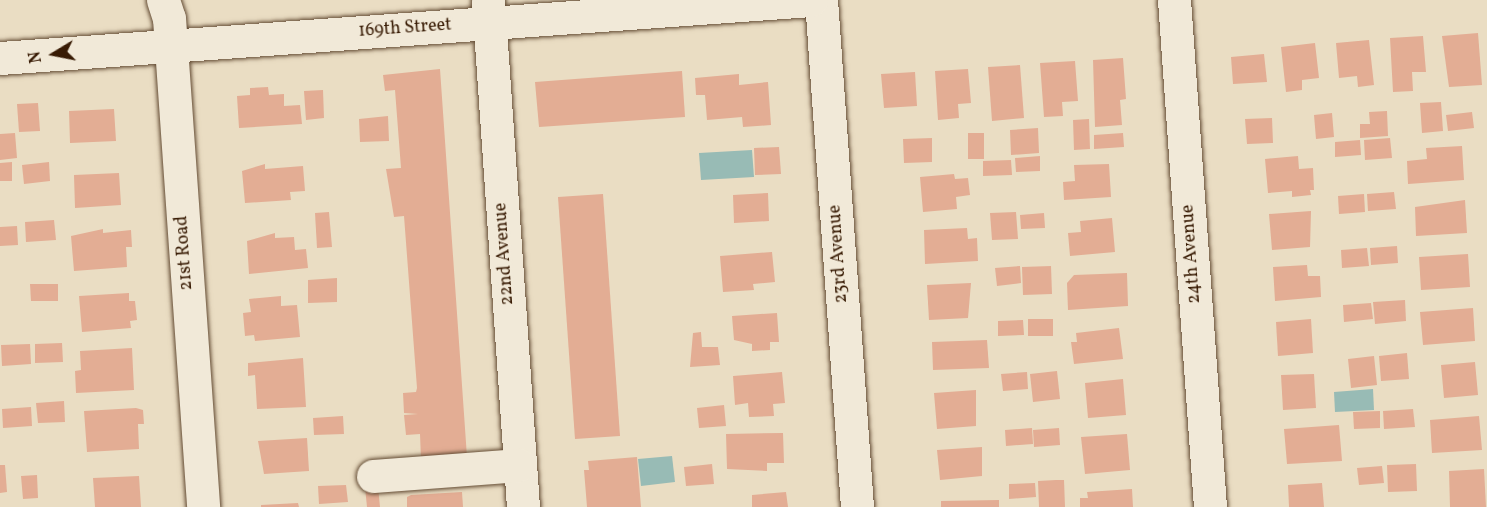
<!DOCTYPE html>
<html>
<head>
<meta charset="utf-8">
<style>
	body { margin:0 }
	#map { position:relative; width:1487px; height:507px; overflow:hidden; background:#eaddc3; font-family:Vollkorn,serif }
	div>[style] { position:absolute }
	.water>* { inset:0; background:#98bbb5 }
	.building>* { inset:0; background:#e3ad94 }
	.roads { filter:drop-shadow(0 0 2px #644c34) drop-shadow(0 0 2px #644c34) }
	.minor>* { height:33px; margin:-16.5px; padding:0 16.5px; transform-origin:16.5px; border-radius:16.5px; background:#f1e9d8 }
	span { translate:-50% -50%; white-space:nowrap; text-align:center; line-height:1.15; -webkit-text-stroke:4.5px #f1e9d8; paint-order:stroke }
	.street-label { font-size:18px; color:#381b04 }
	.north { position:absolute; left:24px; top:24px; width:60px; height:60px; -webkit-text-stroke:4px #f1e9d8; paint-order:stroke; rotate:260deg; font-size:16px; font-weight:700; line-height:24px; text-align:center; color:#381b04 }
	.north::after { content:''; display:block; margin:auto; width:21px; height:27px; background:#381b04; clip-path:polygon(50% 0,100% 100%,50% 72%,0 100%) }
</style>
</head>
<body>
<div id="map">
	<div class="water">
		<div style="clip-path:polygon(752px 150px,754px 177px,701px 180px,699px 153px)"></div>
		<div style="clip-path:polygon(1373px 389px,1374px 410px,1335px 412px,1334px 392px)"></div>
		<div style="clip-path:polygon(672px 456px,675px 482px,641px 486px,638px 459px)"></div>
	</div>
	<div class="building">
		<div style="clip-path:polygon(1478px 33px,1482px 85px,1449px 87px,1442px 36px)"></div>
		<div style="clip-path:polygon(1423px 36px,1426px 72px,1412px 72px,1413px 91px,1393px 92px,1390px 38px)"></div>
		<div style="clip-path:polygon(1369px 40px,1374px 85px,1358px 87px,1357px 76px,1339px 78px,1336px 43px)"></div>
		<div style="clip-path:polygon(1315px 43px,1319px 78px,1302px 80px,1302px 90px,1286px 92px,1281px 47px)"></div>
		<div style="clip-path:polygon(1264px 54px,1267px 82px,1233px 84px,1231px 57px)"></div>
		<div style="clip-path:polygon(1123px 58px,1126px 99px,1120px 100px,1122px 125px,1095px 127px,1093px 60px)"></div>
		<div style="clip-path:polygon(1075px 61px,1078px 101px,1062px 102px,1063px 116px,1044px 117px,1040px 63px)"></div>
		<div style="clip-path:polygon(1020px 65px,1024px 118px,992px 121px,988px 67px)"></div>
		<div style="clip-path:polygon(440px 69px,467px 457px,421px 460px,420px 434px,406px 435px,404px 415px,418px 414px,404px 413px,403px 393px,416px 392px,417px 388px,404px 216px,394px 217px,386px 169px,401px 168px,395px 90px,385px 91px,383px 75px)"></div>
		<div style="clip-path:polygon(968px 69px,971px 103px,958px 104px,959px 118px,938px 120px,935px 71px)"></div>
		<div style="clip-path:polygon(682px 71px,685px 117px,539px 127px,535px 82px)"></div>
		<div style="clip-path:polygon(915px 72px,917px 106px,884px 108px,881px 74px)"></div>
		<div style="clip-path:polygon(739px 74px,739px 85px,768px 82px,771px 125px,743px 127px,742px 117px,707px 120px,705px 95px,696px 95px,695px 78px)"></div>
		<div style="clip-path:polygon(268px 87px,269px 95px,284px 94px,284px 106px,300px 105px,302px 124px,239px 128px,237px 96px,250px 95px,250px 88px)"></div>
		<div style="clip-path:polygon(323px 90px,324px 118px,306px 120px,304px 91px)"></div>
		<div style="clip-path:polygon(1441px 102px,1443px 131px,1422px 133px,1420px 103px)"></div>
		<div style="clip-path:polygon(38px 103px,40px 131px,19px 132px,17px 104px)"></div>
		<div style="clip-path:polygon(114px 109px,116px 141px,70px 143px,69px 111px)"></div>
		<div style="clip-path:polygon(1387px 111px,1388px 136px,1360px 138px,1360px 124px,1370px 124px,1369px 112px)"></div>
		<div style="clip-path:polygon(1472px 112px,1474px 128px,1448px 131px,1446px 115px)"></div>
		<div style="clip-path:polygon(1332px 113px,1334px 137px,1316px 139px,1314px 115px)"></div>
		<div style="clip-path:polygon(388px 116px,389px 141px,360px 142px,359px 119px)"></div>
		<div style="clip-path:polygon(1272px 118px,1273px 143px,1247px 144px,1245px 119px)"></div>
		<div style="clip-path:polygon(1089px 119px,1090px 149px,1074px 150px,1073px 120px)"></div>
		<div style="clip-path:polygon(1038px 128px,1039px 153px,1011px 155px,1010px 130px)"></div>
		<div style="clip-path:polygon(15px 133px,17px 158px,0 160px,0 134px)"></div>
		<div style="clip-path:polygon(968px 133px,984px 133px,984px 159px,968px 159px)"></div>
		<div style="clip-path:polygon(1123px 133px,1124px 147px,1094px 149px,1094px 135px)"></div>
		<div style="clip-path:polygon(932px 138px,932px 162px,904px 163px,903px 139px)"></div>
		<div style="clip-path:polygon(1390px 138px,1392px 158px,1365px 160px,1364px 140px)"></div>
		<div style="clip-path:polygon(1360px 140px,1361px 155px,1335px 157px,1335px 142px)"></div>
		<div style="clip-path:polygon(1462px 146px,1464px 180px,1408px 184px,1407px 161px,1427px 159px,1426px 148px)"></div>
		<div style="clip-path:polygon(779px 147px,781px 174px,755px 175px,754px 148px)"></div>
		<div style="clip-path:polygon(1040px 156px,1040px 171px,1016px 172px,1015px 158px)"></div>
		<div style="clip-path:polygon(1298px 156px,1299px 169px,1313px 168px,1314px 190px,1310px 190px,1311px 195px,1292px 197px,1292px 191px,1268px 193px,1265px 159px)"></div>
		<div style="clip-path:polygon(1011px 160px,1012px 175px,983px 176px,983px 161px)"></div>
		<div style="clip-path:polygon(12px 162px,12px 181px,0 181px,0 163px)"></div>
		<div style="clip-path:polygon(49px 162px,50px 181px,24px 184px,22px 165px)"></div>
		<div style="clip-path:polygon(265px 164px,265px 169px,303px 166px,305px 191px,290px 192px,291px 200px,245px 203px,242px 171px)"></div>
		<div style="clip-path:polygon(1109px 164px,1111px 197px,1064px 200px,1063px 182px,1075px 181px,1074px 165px)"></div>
		<div style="clip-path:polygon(119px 173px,121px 205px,75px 208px,74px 175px)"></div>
		<div style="clip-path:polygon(954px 174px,955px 179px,968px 178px,970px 195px,956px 197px,957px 209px,923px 212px,920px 177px)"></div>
		<div style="clip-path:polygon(1394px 192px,1396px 209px,1368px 211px,1367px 194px)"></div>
		<div style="clip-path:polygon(768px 193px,769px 221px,734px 223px,733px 195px)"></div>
		<div style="clip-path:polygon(603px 194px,620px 436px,575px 439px,558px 197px)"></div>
		<div style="clip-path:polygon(1364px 194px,1365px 212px,1339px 214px,1338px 196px)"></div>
		<div style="clip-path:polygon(1465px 200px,1467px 233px,1416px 236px,1415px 207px)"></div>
		<div style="clip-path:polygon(1311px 211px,1310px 247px,1272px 250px,1269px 214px)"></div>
		<div style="clip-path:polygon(329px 212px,332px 247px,317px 248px,315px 213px)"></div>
		<div style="clip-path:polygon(1016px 212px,1018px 239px,992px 240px,990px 213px)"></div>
		<div style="clip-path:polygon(1044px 213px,1045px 228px,1021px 229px,1020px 215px)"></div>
		<div style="clip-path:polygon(1112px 218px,1115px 252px,1070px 256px,1068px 233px,1081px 232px,1080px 221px)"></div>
		<div style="clip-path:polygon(54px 220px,56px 240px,26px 242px,25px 222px)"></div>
		<div style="clip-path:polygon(17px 226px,18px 245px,0 246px,0 227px)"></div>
		<div style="clip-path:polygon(967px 228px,968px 239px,977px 238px,978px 261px,925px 264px,924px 230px)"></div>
		<div style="clip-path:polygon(103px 229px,103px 233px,131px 230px,132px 247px,126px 247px,127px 267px,74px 271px,71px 236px)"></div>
		<div style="clip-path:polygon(275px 233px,275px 238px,294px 237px,295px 250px,306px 249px,308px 268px,249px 274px,247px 241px)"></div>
		<div style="clip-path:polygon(1397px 246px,1398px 263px,1371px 265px,1370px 248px)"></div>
		<div style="clip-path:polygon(1367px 248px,1369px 266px,1342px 268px,1341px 250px)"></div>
		<div style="clip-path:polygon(772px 252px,775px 282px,753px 284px,754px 290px,723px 292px,720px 256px)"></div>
		<div style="clip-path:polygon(1468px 254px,1470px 287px,1421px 290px,1419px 257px)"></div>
		<div style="clip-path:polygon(1307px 265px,1308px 276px,1320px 276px,1321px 297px,1275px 301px,1273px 267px)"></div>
		<div style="clip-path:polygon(1020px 266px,1021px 283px,997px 286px,995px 268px)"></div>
		<div style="clip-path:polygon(1051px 266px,1052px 294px,1023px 295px,1022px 267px)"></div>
		<div style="clip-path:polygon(1127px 273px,1128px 306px,1068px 310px,1067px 283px,1074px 275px)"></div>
		<div style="clip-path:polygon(337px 278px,337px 302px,308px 303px,308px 280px)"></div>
		<div style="clip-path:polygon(971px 283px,968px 318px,929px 320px,927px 285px)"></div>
		<div style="clip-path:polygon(30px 284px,58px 284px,58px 301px,31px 301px)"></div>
		<div style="clip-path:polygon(129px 293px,129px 301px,135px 301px,137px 320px,130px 321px,131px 328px,82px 332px,79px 296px)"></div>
		<div style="clip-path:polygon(281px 296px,281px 306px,297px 305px,300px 337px,255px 341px,254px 335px,245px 336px,243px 313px,251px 312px,249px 299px)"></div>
		<div style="clip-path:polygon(1405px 300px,1406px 321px,1375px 324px,1373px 302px)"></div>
		<div style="clip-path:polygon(1371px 303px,1373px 319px,1344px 322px,1343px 305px)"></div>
		<div style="clip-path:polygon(1473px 308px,1475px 341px,1423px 345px,1420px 312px)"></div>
		<div style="clip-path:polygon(777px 313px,779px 342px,770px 342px,770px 350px,752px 351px,752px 344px,734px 340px,732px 316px)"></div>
		<div style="clip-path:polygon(1028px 319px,1053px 319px,1053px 336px,1028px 336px)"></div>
		<div style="clip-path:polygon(1311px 319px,1313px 353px,1278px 356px,1276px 322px)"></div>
		<div style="clip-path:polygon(1023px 320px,1024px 335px,998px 336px,998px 321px)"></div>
		<div style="clip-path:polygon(1119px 328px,1123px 359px,1074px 364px,1071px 342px,1077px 342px,1076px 333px)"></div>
		<div style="clip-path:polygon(701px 332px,702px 347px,718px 347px,720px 365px,690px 367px,693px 333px)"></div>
		<div style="clip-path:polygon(987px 340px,989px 368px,933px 370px,932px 342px)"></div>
		<div style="clip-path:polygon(62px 343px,63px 362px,35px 363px,35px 344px)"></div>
		<div style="clip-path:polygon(30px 344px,31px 364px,2px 366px,1px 345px)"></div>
		<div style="clip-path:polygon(132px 348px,134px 390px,76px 393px,75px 371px,81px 370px,80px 351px)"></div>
		<div style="clip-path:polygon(1407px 353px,1409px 379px,1381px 381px,1379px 356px)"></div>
		<div style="clip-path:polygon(1374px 356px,1377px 385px,1351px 388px,1348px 359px)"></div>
		<div style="clip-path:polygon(303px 358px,306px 407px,257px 409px,255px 375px,248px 376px,248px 363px)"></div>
		<div style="clip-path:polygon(1475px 362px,1478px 395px,1444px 398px,1441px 365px)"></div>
		<div style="clip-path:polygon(1057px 371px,1060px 399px,1033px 402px,1030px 374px)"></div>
		<div style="clip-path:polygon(782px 372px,785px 403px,773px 404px,774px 416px,749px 417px,748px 403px,735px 405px,733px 376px)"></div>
		<div style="clip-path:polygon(1027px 372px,1028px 389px,1003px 391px,1001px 374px)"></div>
		<div style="clip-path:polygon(1314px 374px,1316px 408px,1283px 410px,1281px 375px)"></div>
		<div style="clip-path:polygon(1123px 379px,1126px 415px,1088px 418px,1085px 383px)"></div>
		<div style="clip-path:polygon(976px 390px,976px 426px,937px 429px,934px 393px)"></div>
		<div style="clip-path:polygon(64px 401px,65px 422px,38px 423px,36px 403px)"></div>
		<div style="clip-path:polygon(724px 405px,726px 426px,699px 428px,697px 408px)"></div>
		<div style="clip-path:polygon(31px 407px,32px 426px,3px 428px,2px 409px)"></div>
		<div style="clip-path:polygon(136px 408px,143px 410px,144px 424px,138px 424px,139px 449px,87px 452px,84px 411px)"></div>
		<div style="clip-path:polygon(1413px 409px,1415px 427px,1384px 429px,1383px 411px)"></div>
		<div style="clip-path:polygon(1380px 411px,1380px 428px,1354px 429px,1353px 412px)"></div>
		<div style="clip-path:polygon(343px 416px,344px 434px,314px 435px,313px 418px)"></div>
		<div style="clip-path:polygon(1479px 416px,1482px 450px,1432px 453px,1430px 420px)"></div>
		<div style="clip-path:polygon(1339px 425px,1342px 461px,1287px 464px,1284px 429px)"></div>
		<div style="clip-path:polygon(1032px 428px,1033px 444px,1006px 446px,1005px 430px)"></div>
		<div style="clip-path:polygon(1059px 428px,1060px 445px,1034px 447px,1033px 430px)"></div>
		<div style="clip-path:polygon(783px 433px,784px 463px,767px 463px,767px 471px,727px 469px,726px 434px)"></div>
		<div style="clip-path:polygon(1127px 434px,1130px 470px,1085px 474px,1081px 437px)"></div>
		<div style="clip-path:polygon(307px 438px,309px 471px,264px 474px,258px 441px)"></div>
		<div style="clip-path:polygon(982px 447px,982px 476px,940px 480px,937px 450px)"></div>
		<div style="clip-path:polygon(637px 457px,641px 507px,587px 507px,584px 470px,589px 470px,588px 461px)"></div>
		<div style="clip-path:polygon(712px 464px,714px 484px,686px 486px,684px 467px)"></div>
		<div style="clip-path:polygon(1416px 464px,1417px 491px,1388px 492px,1387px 465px)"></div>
		<div style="clip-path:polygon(0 465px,5px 465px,7px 492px,0 493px)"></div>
		<div style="clip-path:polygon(1382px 466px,1384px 483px,1359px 485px,1357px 468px)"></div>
		<div style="clip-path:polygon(1484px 469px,1486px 507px,1450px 507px,1449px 471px)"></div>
		<div style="clip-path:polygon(37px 475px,38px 498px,23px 499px,21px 476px)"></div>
		<div style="clip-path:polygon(139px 476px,141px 507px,95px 507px,93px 478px)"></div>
		<div style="clip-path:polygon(1056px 480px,1064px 480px,1065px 507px,1039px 507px,1038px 481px)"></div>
		<div style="clip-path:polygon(1035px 483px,1036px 497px,1009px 499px,1009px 484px)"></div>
		<div style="clip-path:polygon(1322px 483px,1324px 507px,1289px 507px,1288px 485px)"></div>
		<div style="clip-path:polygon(346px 485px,348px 502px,319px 504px,318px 486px)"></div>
		<div style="clip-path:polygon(378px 486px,380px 507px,367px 507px,365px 487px)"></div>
		<div style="clip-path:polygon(1132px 489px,1133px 507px,1080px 507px,1080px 498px,1088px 498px,1087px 492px)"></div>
		<div style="clip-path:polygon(462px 492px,463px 507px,407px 507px,407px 497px,411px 495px)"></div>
		<div style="clip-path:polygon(786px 492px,788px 507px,752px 507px,752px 495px)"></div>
		<div style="clip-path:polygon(999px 500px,999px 507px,941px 507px,941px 501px)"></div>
		<div style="clip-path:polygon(298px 503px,299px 507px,261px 507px,261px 505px)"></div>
	</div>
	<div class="roads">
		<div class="minor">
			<div style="left:163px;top:0;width:19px;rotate:72deg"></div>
			<div style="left:169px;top:18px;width:490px;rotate:86deg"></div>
			<div style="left:488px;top:0;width:508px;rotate:86.05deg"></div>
			<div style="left:821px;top:0;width:508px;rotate:85.94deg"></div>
			<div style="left:1174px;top:0;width:508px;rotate:85.94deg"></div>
			<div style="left:0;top:58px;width:813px;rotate:-4.09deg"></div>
			<div style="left:373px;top:476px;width:147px;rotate:-4.3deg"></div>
		</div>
	</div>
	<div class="street-label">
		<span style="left:405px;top:29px;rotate:-4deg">169th Street</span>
		<span style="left:185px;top:253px;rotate:-94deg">21st Road</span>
		<span style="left:505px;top:254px;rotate:-94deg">22nd Avenue</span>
		<span style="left:839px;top:254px;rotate:-94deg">23rd Avenue</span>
		<span style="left:1192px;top:254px;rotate:-94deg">24th Avenue</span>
	</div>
	<div class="north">N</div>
</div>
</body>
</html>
